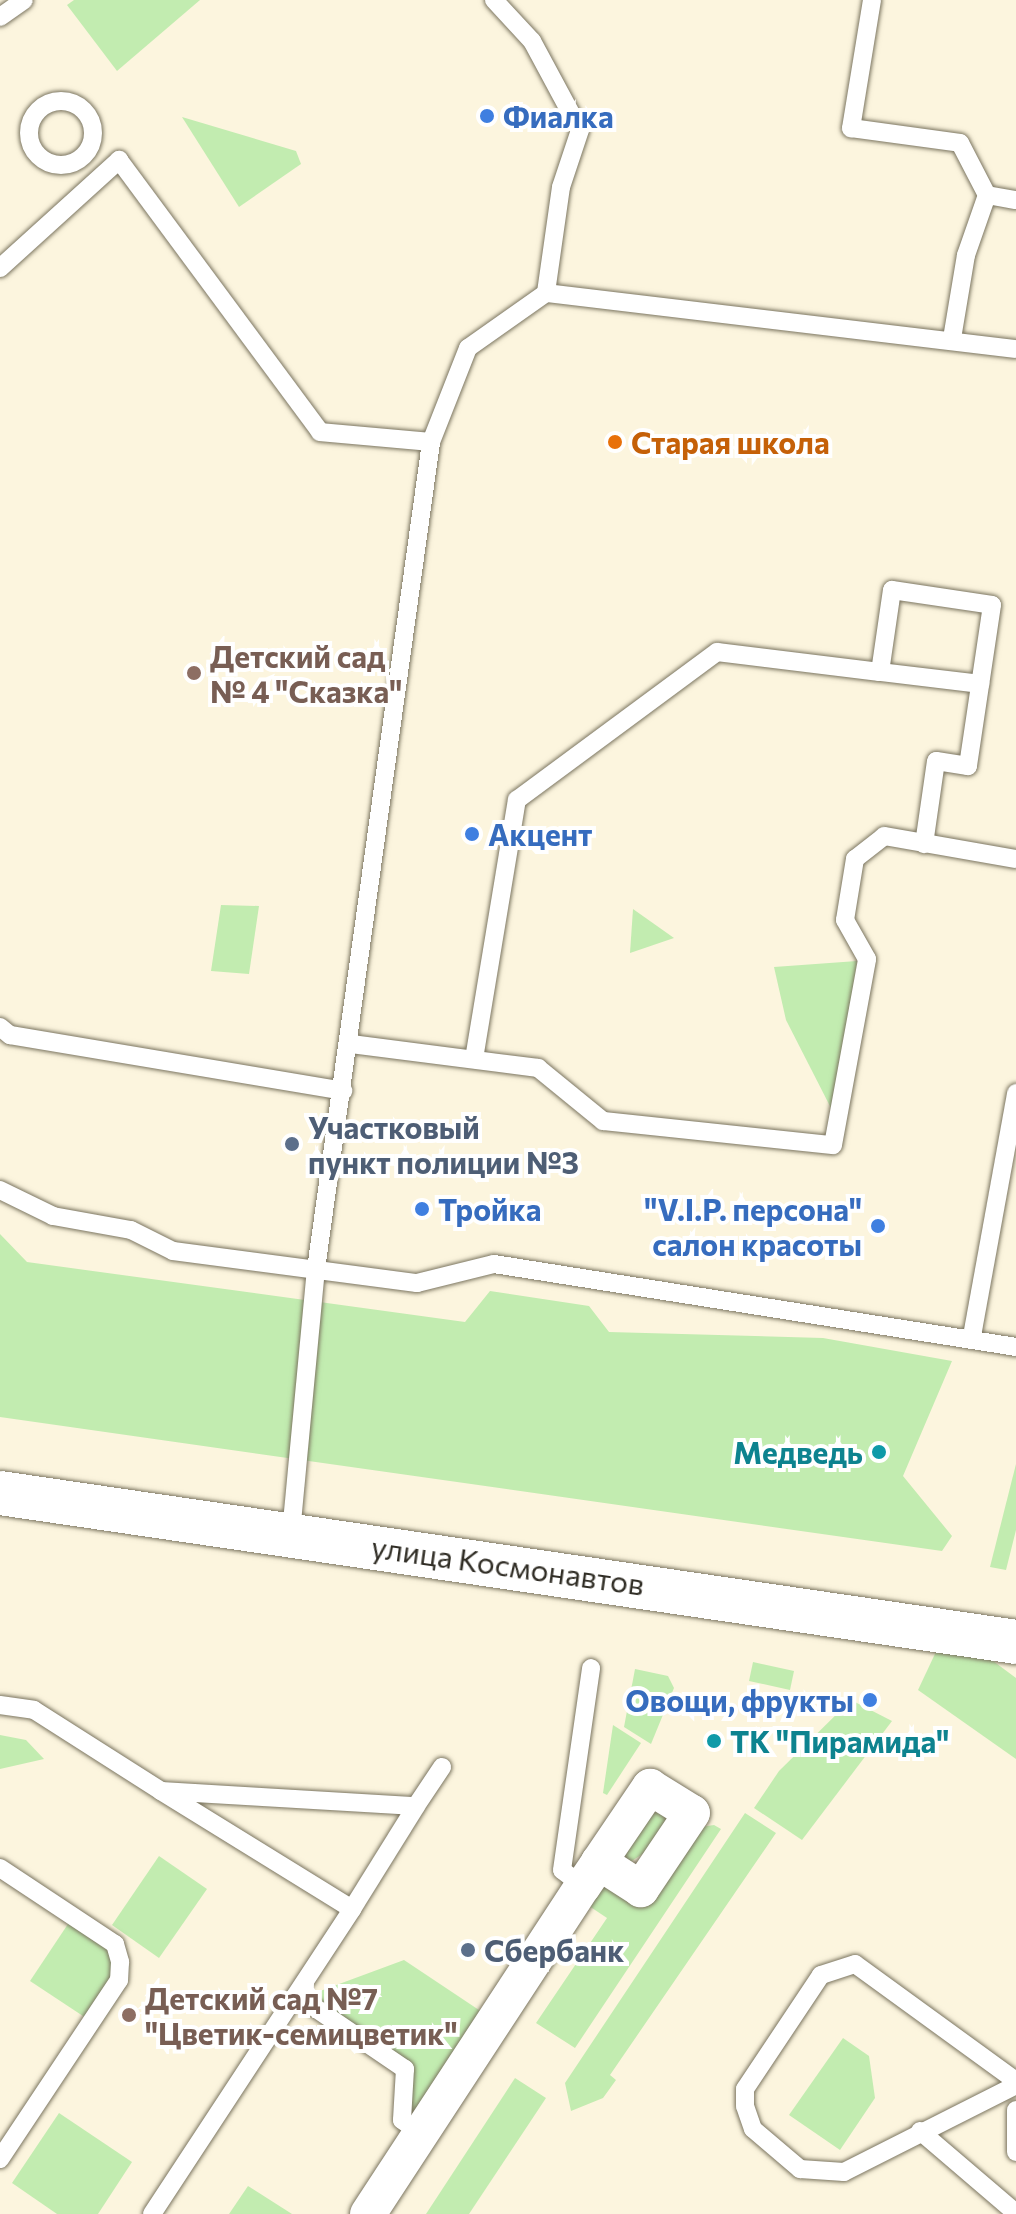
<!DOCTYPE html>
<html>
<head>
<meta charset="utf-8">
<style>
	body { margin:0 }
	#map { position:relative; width:1016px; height:2214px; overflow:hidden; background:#fcf5de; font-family:Commissioner,sans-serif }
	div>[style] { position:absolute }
	.green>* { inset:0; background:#c2ecb0 }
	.roads { filter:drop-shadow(0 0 2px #7b7560) drop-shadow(0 0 2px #7b7560) }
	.lane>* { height:18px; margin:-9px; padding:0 9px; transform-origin:9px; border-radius:9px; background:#fff }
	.lane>.ring { margin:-9px; padding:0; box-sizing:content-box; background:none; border:18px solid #fff; border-radius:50% }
	.street>* { height:36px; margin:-18px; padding:0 18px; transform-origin:18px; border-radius:18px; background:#fff }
	.secondary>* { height:44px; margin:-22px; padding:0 22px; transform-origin:22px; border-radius:22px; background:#fff }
	.dots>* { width:22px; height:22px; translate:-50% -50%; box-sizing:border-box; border:4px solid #fff; border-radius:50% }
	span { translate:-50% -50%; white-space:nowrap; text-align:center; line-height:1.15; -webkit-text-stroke:8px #fff; paint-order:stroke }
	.shop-label { font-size:30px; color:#366cbe; font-weight:700 }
	.left { translate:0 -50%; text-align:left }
	.right { translate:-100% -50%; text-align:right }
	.food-label { font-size:30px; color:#c56008; font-weight:700 }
	.education-label { font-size:30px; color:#785e54; font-weight:700 }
	.service-label { font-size:30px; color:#4e5e75; font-weight:700 }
	.culture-label { font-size:30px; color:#0d838f; font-weight:700 }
	.street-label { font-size:30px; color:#302d25 }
</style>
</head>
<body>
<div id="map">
	<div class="green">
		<div style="clip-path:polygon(74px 0,200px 0,117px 71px,67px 5px)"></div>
		<div style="clip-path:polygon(182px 117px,296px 151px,301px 164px,239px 207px)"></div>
		<div style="clip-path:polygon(221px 905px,259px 906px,249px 974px,211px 971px)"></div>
		<div style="clip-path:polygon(633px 909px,674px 938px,630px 953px)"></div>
		<div style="clip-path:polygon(857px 961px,834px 1114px,786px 1020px,774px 967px)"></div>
		<div style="clip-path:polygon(0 1234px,27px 1262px,465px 1322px,490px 1291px,589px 1306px,609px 1332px,823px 1338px,952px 1361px,903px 1476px,952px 1536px,942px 1551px,0 1417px)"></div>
		<div style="clip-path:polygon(1016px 1464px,1016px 1530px,1006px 1570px,990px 1567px)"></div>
		<div style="clip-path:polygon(942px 1639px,985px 1655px,1016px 1678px,1016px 1759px,918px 1690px)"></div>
		<div style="clip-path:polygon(753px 1662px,794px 1671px,790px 1690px,749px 1681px)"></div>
		<div style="clip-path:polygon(635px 1669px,668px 1676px,674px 1688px,651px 1744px,624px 1727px)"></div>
		<div style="clip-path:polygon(851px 1700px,892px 1721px,802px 1840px,754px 1808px,779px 1771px)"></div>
		<div style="clip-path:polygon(613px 1725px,641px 1743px,607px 1795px,603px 1793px)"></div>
		<div style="clip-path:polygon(0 1735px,26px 1740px,44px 1759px,0 1769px)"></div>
		<div style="clip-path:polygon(646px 1808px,671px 1814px,652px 1848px,627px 1864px,620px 1858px)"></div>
		<div style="clip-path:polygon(745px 1813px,776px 1833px,610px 2075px,616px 2080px,603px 2098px,571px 2111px,565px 2083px)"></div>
		<div style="clip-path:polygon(714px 1825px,721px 1829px,575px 2048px,536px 2023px,607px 1918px,580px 1900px,600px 1868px,643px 1896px,701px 1827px)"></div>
		<div style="clip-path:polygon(159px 1856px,207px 1889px,159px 1958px,112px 1925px)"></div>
		<div style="clip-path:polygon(72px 1918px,113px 1945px,118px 1962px,89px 2020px,30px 1981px)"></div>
		<div style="clip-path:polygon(404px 1960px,482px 2012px,409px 2122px,406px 2068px,304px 1997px)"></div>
		<div style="clip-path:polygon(843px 2038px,869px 2056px,875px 2098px,840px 2150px,789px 2115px)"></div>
		<div style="clip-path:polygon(515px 2078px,546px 2098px,469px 2214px,426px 2214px)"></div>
		<div style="clip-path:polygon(59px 2113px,132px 2162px,98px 2214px,57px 2214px,12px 2183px)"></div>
		<div style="clip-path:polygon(248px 2186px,292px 2214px,229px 2214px)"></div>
	</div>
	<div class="roads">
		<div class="lane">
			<div style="left:494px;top:0;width:56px;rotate:47.2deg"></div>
			<div style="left:532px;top:41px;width:101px;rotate:61.7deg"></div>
			<div style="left:580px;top:130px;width:60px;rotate:108.4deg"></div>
			<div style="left:561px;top:187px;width:107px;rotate:98.1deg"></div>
			<div style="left:872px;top:0;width:130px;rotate:99.3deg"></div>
			<div style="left:851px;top:128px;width:110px;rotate:7.8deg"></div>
			<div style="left:960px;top:143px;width:59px;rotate:62.6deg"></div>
			<div style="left:987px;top:195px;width:64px;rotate:109.3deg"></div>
			<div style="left:966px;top:255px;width:85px;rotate:99.5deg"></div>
			<div style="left:0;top:17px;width:29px;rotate:-35deg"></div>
			<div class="ring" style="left:29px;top:101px;width:46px;height:46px"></div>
			<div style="left:987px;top:195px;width:29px;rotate:10deg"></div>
			<div style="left:0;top:268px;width:161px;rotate:-42.2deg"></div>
			<div style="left:119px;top:160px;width:338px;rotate:53.5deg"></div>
			<div style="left:320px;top:432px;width:111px;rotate:5.1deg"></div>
			<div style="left:880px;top:672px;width:101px;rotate:6.8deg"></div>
			<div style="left:0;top:1027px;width:13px;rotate:39deg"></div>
			<div style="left:10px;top:1035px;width:338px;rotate:9.5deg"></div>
			<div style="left:351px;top:1044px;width:189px;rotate:7.3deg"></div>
			<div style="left:538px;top:1068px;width:84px;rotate:39.2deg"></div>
			<div style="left:603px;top:1121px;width:231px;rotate:6deg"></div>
			<div style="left:833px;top:1145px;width:189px;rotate:-79.6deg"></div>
			<div style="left:867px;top:959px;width:45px;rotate:-119.4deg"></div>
			<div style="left:845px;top:920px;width:62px;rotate:-80.7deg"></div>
			<div style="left:855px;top:859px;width:37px;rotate:-38deg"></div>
			<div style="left:884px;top:836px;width:134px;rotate:9.9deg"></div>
			<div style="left:474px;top:1059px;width:263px;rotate:-80.6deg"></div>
			<div style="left:517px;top:800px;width:249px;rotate:-36.5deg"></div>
			<div style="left:717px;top:652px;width:164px;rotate:7deg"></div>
			<div style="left:880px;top:672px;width:83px;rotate:-81.7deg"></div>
			<div style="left:892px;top:590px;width:101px;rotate:8.5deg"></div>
			<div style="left:992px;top:605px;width:163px;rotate:98.5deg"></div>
			<div style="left:968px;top:766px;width:32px;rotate:-171deg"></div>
			<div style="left:936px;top:761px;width:84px;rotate:98.2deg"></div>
			<div style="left:0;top:1190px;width:59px;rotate:26.1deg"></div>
			<div style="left:53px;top:1216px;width:79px;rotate:10.2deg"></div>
			<div style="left:131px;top:1230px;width:47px;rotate:26.6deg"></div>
			<div style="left:173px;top:1251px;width:246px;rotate:7.5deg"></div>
			<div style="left:417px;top:1283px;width:79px;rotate:-13.9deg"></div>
			<div style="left:494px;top:1264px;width:529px;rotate:9.03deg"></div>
			<div style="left:972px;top:1336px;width:247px;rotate:-79.7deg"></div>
			<div style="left:291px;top:1533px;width:265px;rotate:-84.6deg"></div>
			<div style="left:316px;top:1269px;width:835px;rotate:-82.08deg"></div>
			<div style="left:431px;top:442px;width:101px;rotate:-68.5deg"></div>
			<div style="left:468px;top:348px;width:95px;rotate:-35.2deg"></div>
			<div style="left:546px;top:293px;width:473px;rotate:6.8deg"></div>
			<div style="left:0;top:1705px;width:34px;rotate:8deg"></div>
			<div style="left:34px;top:1710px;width:151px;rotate:32.5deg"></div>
			<div style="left:161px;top:1791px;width:255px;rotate:3.4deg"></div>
			<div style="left:416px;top:1806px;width:47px;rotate:-56.3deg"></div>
			<div style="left:0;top:1868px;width:138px;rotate:33.5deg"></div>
			<div style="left:115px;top:1944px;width:19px;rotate:74deg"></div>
			<div style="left:120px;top:1962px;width:18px;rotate:93deg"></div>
			<div style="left:119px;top:1980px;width:215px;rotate:123.6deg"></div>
			<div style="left:583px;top:1886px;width:26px;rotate:-143deg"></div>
			<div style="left:562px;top:1870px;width:204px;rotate:-81.8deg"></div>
			<div style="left:352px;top:1909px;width:121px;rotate:-58.1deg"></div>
			<div style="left:296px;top:1995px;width:132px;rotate:34.2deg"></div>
			<div style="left:405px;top:2069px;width:51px;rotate:93.4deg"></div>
			<div style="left:402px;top:2120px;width:24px;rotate:36deg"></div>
			<div style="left:1016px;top:2081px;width:199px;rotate:-144deg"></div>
			<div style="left:855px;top:1964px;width:36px;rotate:162deg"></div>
			<div style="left:821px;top:1975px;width:137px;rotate:123.7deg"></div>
			<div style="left:745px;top:2089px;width:17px;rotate:90deg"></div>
			<div style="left:745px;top:2106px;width:24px;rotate:71deg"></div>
			<div style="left:753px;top:2129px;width:62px;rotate:40.4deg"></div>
			<div style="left:800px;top:2169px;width:44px;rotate:3.9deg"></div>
			<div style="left:844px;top:2172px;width:193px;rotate:-26.8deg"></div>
			<div style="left:1016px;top:2110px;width:42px;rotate:90deg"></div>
			<div style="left:920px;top:2131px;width:126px;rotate:40.5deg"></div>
			<div style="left:152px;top:2214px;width:365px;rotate:-56.7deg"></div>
			<div style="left:352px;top:1909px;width:225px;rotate:-148.3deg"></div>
		</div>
		<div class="street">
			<div style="left:368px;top:2214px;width:392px;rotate:-56.8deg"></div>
			<div style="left:583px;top:1886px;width:29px;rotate:-56deg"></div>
			<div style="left:599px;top:1862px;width:91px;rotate:-55.8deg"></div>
			<div style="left:650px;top:1787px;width:49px;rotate:31.8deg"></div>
			<div style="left:692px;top:1813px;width:92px;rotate:123.9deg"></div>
			<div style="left:641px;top:1889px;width:50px;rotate:-147.3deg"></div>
		</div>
		<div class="secondary">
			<div style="left:0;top:1493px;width:1027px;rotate:8.34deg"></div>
		</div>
	</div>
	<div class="dots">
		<div style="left:487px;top:116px;background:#3f7fe0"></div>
		<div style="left:615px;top:442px;background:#e8710a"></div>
		<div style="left:194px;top:673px;background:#8d6e63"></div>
		<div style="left:472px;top:834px;background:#3f7fe0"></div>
		<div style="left:292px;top:1144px;background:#5c6f8a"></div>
		<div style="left:422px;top:1209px;background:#3f7fe0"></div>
		<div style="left:878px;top:1226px;background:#3f7fe0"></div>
		<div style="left:879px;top:1452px;background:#0f9aa8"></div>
		<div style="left:870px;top:1700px;background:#3f7fe0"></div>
		<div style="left:714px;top:1741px;background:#0f9aa8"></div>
		<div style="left:468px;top:1950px;background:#5c6f8a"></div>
		<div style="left:129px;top:2015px;background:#8d6e63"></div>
	</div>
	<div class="shop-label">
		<span class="left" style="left:503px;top:116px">Фиалка</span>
		<span class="left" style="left:488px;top:834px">Акцент</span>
		<span class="left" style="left:438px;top:1209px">Тройка</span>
		<span class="right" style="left:862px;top:1226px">"V.I.P. персона"<br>cалон красоты</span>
		<span class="right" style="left:854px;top:1700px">Овощи, фрукты</span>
	</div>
	<div class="food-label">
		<span class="left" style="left:631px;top:442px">Старая школа</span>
	</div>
	<div class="education-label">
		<span class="left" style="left:210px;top:673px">Детский сад<br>№ 4 "Сказка"</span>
		<span class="left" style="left:145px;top:2015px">Детский сад №7<br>"Цветик-семицветик"</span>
	</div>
	<div class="service-label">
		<span class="left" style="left:308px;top:1144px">Участковый<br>пункт полиции №3</span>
		<span class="left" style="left:484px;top:1950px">Сбербанк</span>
	</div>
	<div class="culture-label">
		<span class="right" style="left:863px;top:1452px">Медведь</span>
		<span class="left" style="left:730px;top:1741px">ТК "Пирамида"</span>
	</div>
	<div class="street-label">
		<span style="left:508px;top:1565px;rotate:8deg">улица Космонавтов</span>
	</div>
</div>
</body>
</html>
